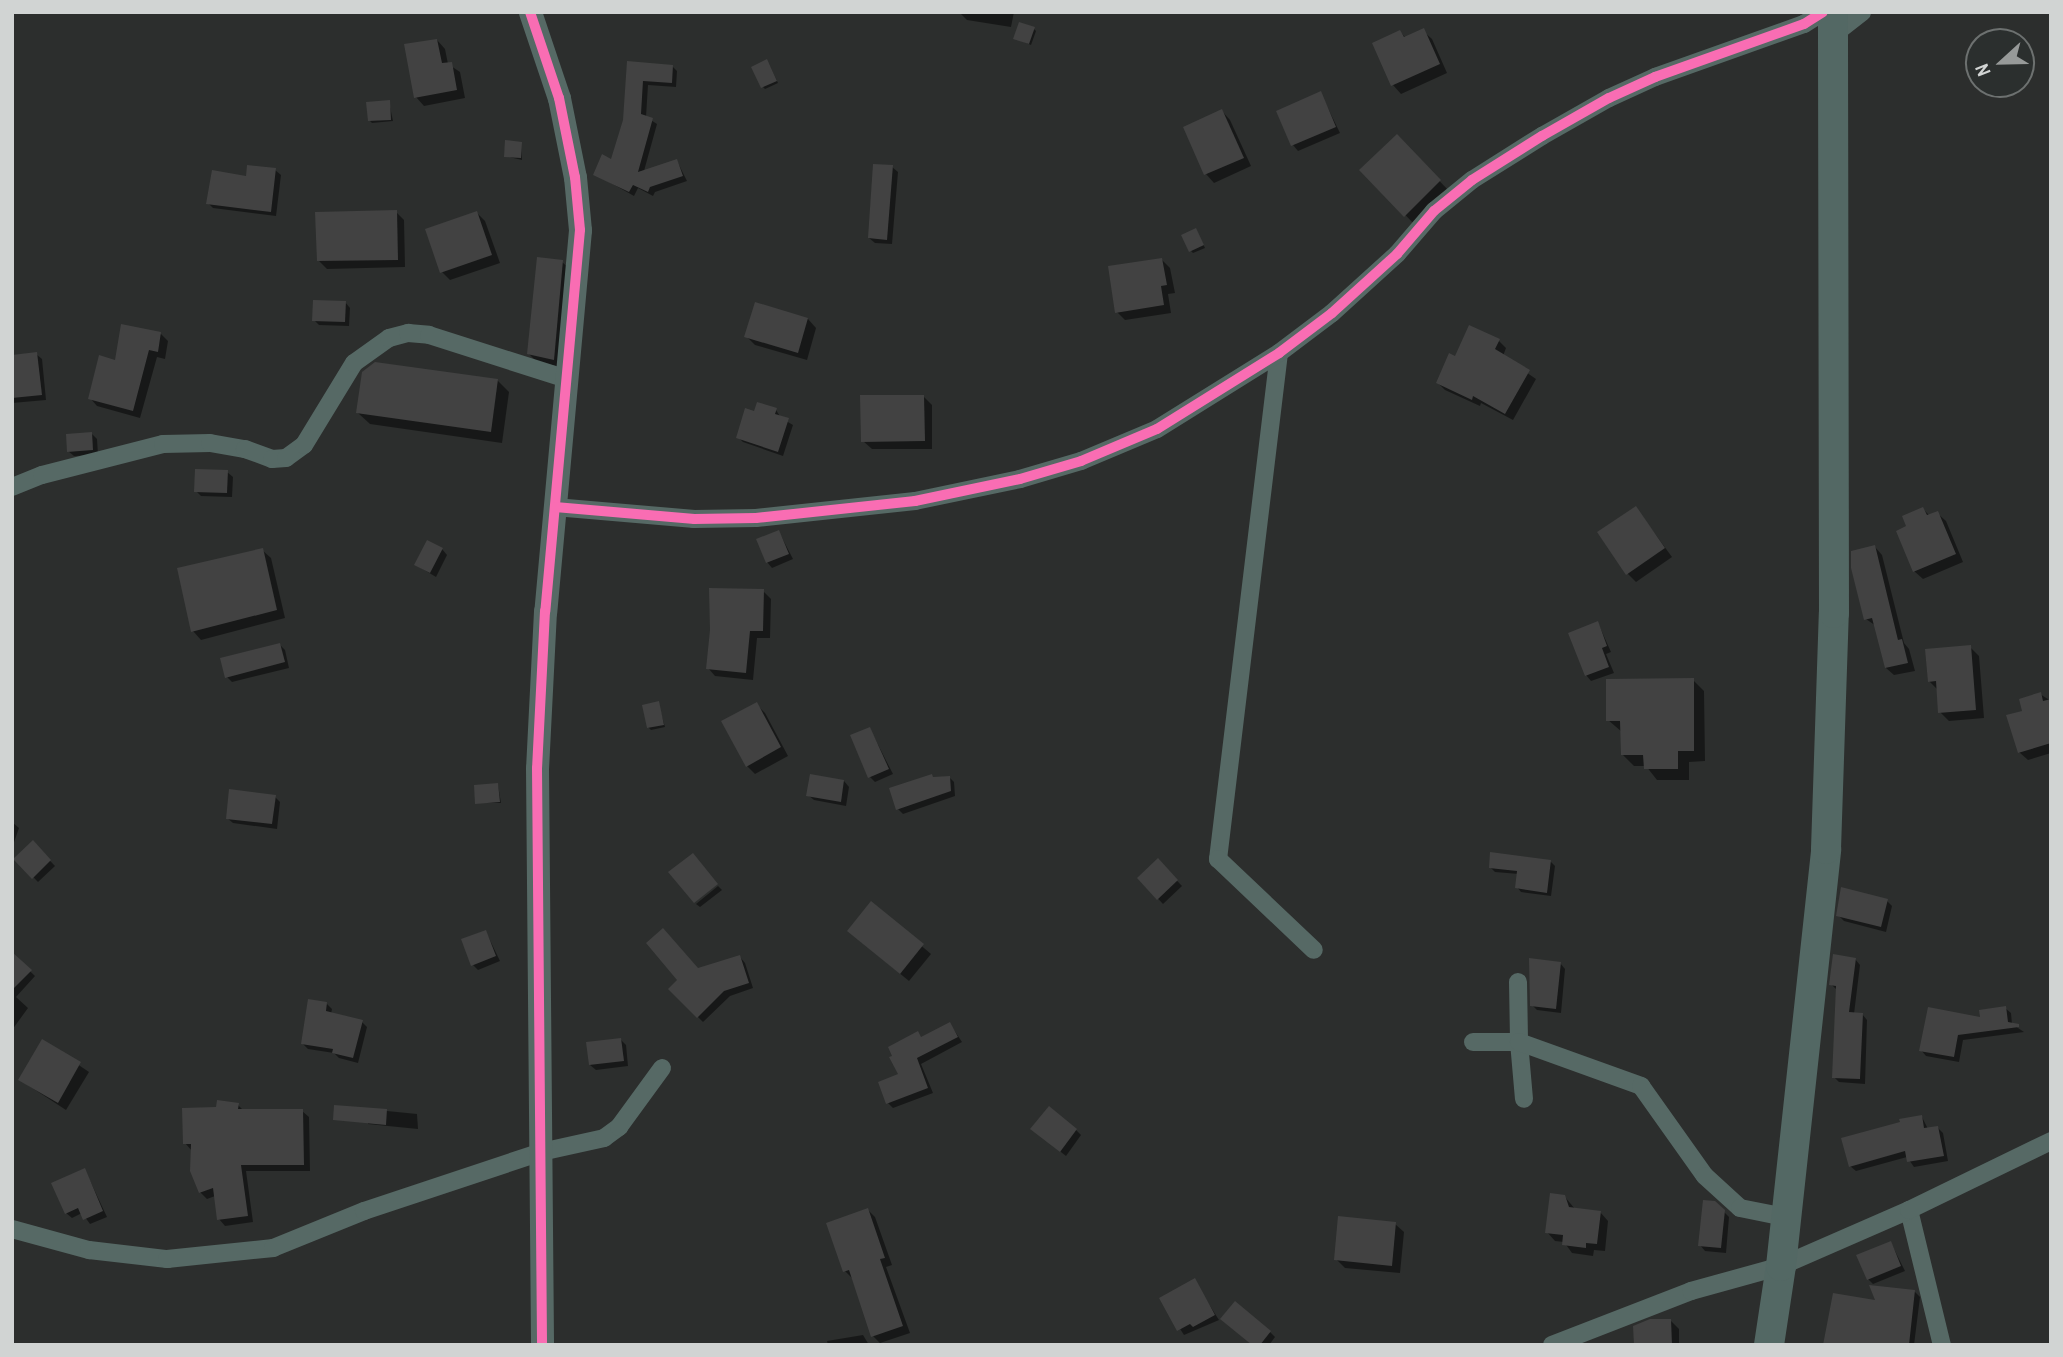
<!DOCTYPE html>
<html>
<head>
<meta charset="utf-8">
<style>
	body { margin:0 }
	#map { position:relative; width:2063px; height:1357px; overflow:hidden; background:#2c2e2d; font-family:"Archivo Narrow",sans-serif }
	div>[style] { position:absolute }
	.shadow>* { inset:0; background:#0007 }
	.building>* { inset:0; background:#424242 }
	.minor>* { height:18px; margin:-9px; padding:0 9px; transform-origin:9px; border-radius:9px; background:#566965 }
	.tertiary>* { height:23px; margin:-11.5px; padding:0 11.5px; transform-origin:11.5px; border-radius:11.5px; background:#566965 }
	.primary>* { height:30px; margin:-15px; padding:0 15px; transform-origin:15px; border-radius:15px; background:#536864 }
	.cycleway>* { height:10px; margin:-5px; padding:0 5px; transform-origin:5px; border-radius:5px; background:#f96db3 }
	span { translate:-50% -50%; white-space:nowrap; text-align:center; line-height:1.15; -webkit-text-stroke:6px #2b2f2e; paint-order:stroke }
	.frame { position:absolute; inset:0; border:14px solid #d1d4d3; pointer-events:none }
	.north { position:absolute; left:1965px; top:28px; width:70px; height:70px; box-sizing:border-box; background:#2b2f2e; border:2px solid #6d7170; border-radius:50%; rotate:248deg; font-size:19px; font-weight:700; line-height:28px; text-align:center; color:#d1d4d3 }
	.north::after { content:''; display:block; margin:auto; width:24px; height:32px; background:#979a99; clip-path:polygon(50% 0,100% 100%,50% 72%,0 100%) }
</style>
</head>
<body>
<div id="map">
	<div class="shadow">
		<div style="clip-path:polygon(959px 12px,1014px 12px,1011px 27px,967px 20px)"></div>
		<div style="clip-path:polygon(1034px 29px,1036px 31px,1031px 45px,1015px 38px)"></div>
		<div style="clip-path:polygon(1423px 31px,1432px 39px,1447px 73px,1401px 94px,1393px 85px,1400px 32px,1406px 38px)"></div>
		<div style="clip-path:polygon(437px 40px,445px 49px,448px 64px,460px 72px,465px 98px,424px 106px,416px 97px)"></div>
		<div style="clip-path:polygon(629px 63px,672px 66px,677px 71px,676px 87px,648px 85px,646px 117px,657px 124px,644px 171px,677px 161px,687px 181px,655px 192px,653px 196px,638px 188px,634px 196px,595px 174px,612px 161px,624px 120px)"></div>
		<div style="clip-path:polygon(769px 64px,778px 83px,765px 89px,763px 87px)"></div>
		<div style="clip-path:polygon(1321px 94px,1340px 133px,1298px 151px,1293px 145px)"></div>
		<div style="clip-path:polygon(389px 102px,393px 121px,372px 123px,370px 121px)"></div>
		<div style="clip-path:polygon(1222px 111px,1230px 120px,1251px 166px,1214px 183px,1206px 174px)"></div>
		<div style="clip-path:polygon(1397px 136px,1448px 190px,1414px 224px,1362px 170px)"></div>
		<div style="clip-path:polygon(521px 144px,522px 160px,505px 156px)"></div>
		<div style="clip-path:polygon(892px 167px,898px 172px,892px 244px,875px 243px,869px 238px)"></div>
		<div style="clip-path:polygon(275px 170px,281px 175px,276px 216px,213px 208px,208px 203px,247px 178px)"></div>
		<div style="clip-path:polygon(396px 212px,404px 220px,405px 267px,327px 269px,319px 261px)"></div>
		<div style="clip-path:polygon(477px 213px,485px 221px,500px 263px,450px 280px,442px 272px)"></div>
		<div style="clip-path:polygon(1196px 230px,1205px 248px,1193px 253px,1191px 251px)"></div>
		<div style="clip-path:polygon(1162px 260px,1170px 268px,1175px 293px,1168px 294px,1171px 313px,1125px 320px,1117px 312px)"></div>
		<div style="clip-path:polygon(562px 262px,571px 270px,562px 367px,537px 362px,529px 354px)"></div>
		<div style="clip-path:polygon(345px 302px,350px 308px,349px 326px,319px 325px,314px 320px)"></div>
		<div style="clip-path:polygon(808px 319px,816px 328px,807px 360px,755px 345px,746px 336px)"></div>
		<div style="clip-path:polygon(161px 334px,168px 341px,165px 359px,157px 357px,140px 418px,97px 406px,90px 398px,116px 362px)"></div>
		<div style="clip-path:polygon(1499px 341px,1506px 348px,1503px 356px,1536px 379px,1513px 420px,1481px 403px,1480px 406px,1445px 390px,1438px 383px,1456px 358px)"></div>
		<div style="clip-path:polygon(36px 354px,42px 359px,46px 400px,12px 403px,12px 356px)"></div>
		<div style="clip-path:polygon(497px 380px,509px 392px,502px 443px,370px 424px,358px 413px)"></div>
		<div style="clip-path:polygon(923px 396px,932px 405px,932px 449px,872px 449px,863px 441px)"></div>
		<div style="clip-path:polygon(776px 410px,781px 418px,793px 425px,783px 456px,743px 442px,738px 437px,756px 413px)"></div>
		<div style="clip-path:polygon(92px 434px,97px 439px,98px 455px,74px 456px,68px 451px)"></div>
		<div style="clip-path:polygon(227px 472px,233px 477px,232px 497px,201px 496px,196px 491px)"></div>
		<div style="clip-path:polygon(1636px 508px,1672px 557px,1636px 582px,1628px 574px)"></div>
		<div style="clip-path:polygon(1923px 509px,1930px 516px,1937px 513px,1946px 521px,1963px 562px,1923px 579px,1914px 571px,1909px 527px)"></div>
		<div style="clip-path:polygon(779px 532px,793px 559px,772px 568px,767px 562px)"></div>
		<div style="clip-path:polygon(1875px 547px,1882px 555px,1904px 643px,1909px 649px,1915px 671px,1894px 675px,1886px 668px,1876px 626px,1866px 619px)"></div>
		<div style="clip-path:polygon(442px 549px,447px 555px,436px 577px,416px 565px)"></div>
		<div style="clip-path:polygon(262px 550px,271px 558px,285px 618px,201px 640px,193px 631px)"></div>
		<div style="clip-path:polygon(763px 591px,771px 599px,770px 638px,757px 638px,753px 680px,715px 676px,708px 668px)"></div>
		<div style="clip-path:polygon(1598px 623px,1611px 652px,1606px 654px,1614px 673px,1591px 681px,1586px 675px)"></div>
		<div style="clip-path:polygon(279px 644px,285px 650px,289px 668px,232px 682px,227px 677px)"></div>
		<div style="clip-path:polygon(1970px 647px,1979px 656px,1984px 718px,1949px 721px,1940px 712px,1938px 690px,1929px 681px)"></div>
		<div style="clip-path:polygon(1693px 680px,1704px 691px,1705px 761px,1689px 762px,1689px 780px,1657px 780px,1646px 766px,1634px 766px,1623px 755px,1622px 732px,1608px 720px)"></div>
		<div style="clip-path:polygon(2040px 694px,2051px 701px,2051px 753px,2028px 760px,2019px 752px,2024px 712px)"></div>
		<div style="clip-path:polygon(658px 703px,665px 727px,651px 730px,648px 727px)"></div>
		<div style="clip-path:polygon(756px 704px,765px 713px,788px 756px,755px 774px,747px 766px)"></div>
		<div style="clip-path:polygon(870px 729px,893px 774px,875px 782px,870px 777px)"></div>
		<div style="clip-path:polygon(949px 777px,954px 782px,955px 796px,903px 814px,898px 809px,934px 779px)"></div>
		<div style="clip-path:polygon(844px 781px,849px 787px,846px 806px,814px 800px,808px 795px)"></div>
		<div style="clip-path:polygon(498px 785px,501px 803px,477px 803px)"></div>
		<div style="clip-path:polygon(275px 797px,280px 802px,277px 829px,233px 823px,227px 818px)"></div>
		<div style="clip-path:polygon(12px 822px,19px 828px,12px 848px)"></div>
		<div style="clip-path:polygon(33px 843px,55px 866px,38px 882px,16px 859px)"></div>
		<div style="clip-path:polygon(1158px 861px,1182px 886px,1163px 904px,1139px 878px)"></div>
		<div style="clip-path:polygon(1551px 862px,1555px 866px,1551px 896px,1521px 892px,1517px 887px,1519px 874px,1495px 872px,1491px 868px)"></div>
		<div style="clip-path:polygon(718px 886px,722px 890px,700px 907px,696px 904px)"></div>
		<div style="clip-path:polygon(1887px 901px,1892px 906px,1886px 932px,1844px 921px,1838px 915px)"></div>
		<div style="clip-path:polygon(871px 903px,931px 954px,909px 981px,858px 939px)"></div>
		<div style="clip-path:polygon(486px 932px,500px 961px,478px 970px,473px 965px)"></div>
		<div style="clip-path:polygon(12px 954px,35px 976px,16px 997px,28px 1008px,12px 1030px)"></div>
		<div style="clip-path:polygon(740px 957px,745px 963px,753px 988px,730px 996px,703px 1022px,670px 989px,698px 970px)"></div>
		<div style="clip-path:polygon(1855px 959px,1860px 965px,1854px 1014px,1862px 1014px,1867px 1020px,1865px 1084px,1839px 1082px,1834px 1077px,1837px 990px,1831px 984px)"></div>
		<div style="clip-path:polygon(1560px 963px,1565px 969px,1561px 1013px,1537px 1010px,1532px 1005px)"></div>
		<div style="clip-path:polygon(327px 1004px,332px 1009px,331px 1014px,362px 1022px,367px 1027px,358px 1063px,339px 1058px,334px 1053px,308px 1049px,303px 1044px)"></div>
		<div style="clip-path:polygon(2005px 1008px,2011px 1013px,2012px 1024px,2024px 1032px,1963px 1040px,1959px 1062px,1926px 1056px,1921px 1050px)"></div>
		<div style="clip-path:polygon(950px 1024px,962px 1042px,921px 1064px,933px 1093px,893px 1108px,888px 1103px,922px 1038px)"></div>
		<div style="clip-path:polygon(620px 1039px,626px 1045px,628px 1066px,596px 1070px,590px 1065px)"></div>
		<div style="clip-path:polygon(43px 1041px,89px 1072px,66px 1110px,20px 1080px)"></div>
		<div style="clip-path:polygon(238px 1105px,244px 1111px,302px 1111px,309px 1117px,310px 1171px,246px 1171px,253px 1222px,225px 1226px,219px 1219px,215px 1196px,207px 1199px,200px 1192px,192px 1151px,185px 1143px,217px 1109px)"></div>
		<div style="clip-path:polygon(367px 1109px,417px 1114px,418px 1129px,368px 1124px)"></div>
		<div style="clip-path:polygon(1922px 1117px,1928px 1129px,1938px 1128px,1943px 1133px,1948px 1161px,1914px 1167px,1907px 1157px,1856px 1171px,1850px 1166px)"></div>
		<div style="clip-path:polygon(1076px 1130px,1081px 1135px,1066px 1156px,1038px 1134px)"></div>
		<div style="clip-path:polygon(85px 1170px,107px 1217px,90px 1224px,82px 1213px,72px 1218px,66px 1213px)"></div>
		<div style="clip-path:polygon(1565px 1197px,1575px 1209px,1600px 1212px,1608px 1221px,1605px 1251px,1594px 1250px,1593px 1256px,1572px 1253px,1564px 1242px,1555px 1241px,1547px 1232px)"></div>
		<div style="clip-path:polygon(1715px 1203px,1729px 1217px,1726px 1253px,1705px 1251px,1700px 1245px)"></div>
		<div style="clip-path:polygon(868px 1210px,875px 1217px,892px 1265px,886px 1267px,910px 1333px,880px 1343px,873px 1336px,852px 1278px,845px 1271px)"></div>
		<div style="clip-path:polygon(1395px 1224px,1404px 1232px,1400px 1273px,1345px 1268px,1336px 1259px)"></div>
		<div style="clip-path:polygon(1891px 1243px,1905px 1271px,1873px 1284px,1868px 1279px)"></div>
		<div style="clip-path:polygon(1194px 1281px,1219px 1320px,1184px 1335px,1161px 1299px)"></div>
		<div style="clip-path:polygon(1915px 1292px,1920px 1297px,1914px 1345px,1826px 1345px,1877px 1302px)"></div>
		<div style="clip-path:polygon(1670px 1320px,1679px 1329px,1679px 1345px,1636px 1345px)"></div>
		<div style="clip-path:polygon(1270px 1332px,1275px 1337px,1269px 1345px,1253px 1345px)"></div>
		<div style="clip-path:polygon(863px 1335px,869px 1345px,828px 1345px,827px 1341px)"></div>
	</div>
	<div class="building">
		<div style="clip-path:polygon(1019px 22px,1035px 27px,1029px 44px,1013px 39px)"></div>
		<div style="clip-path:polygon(1424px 28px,1440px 64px,1391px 86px,1372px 43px,1400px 30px,1404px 37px)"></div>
		<div style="clip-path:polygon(437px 39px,442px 63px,452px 62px,457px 90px,414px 98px,404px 44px)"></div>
		<div style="clip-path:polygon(767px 59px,777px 81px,761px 88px,751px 67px)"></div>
		<div style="clip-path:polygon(627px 61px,673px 65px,672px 83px,643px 81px,641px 114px,653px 118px,638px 172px,677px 159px,683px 176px,650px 187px,648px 192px,633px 185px,629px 192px,593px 175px,602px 154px,611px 159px,623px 120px)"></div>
		<div style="clip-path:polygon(1321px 91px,1336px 127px,1291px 146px,1276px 111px)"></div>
		<div style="clip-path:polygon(390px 100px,391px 120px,368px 121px,366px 102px)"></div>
		<div style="clip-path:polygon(1222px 109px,1244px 158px,1204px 175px,1183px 127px)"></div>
		<div style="clip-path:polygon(1397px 134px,1441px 180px,1404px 217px,1359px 170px)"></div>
		<div style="clip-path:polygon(505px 140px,522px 142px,521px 158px,504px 157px)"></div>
		<div style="clip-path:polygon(873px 164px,893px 165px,887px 240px,868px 238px)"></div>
		<div style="clip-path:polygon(247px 165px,276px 168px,271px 212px,206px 204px,212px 170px,246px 176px)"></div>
		<div style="clip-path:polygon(397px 210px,398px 260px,317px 261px,315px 212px)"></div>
		<div style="clip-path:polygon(477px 211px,492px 255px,440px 273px,425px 229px)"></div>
		<div style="clip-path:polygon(1196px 228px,1204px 245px,1189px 252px,1181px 235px)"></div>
		<div style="clip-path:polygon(537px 257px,563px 260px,554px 360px,527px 354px)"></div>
		<div style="clip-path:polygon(1162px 258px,1167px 285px,1161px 286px,1164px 305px,1115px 313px,1108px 266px)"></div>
		<div style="clip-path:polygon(313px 300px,346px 301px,345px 322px,312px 321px)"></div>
		<div style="clip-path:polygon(755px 302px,808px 318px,798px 353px,744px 337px)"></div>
		<div style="clip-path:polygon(121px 324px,161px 332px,158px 352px,149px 350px,133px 411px,88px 399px,99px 355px,115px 360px)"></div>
		<div style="clip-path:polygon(1469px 325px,1500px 339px,1495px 349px,1530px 370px,1505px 414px,1473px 396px,1472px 400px,1436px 383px,1449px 353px,1455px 356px)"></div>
		<div style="clip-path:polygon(37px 352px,42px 395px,12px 398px,12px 355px)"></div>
		<div style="clip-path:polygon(375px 362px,498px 379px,491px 432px,356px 413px,362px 372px)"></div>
		<div style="clip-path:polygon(860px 395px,924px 395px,925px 441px,861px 442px)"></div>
		<div style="clip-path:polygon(757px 402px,777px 408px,775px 414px,789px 418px,778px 452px,736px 438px,745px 408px,754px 411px)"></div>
		<div style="clip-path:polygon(92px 432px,93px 450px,67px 452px,66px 434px)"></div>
		<div style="clip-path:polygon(195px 469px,228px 470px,227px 493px,194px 492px)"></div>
		<div style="clip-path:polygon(1636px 506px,1665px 548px,1626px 575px,1597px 532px)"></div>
		<div style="clip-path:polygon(1923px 507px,1927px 515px,1938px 511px,1956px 554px,1913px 572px,1896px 531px,1906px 526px,1902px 516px)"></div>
		<div style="clip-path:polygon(779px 530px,789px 554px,766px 563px,756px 539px)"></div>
		<div style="clip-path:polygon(427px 540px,443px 548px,430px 573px,414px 565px)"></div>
		<div style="clip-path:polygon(1875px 545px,1898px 640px,1902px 639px,1908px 663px,1885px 668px,1872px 618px,1864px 620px,1851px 568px,1851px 551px)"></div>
		<div style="clip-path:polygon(263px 548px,277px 610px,191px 632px,177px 568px)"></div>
		<div style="clip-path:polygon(709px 588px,764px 589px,763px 631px,750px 631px,746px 673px,706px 669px,710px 630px)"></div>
		<div style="clip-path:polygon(1598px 621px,1607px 646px,1602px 648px,1609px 667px,1585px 676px,1568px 633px)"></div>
		<div style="clip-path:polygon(280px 643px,285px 662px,225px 678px,220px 658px)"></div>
		<div style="clip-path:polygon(1971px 645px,1976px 710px,1938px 713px,1936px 681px,1928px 682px,1925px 649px)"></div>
		<div style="clip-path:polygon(1694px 678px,1694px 751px,1678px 751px,1678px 769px,1644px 769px,1643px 755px,1621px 755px,1620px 721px,1606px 721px,1606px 679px)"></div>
		<div style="clip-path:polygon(2041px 692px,2043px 701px,2051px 699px,2051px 743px,2018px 753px,2006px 715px,2022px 711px,2019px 699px)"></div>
		<div style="clip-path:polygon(659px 701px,664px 725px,647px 728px,642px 705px)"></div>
		<div style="clip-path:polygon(757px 702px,781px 747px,746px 767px,721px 721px)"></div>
		<div style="clip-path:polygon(870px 727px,889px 769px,868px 778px,850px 735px)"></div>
		<div style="clip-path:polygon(810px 774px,844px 780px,841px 802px,806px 796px)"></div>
		<div style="clip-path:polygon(932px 774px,933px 777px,950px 776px,951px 791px,896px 810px,889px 788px)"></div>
		<div style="clip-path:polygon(498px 783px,500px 802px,475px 804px,474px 785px)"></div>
		<div style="clip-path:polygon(229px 789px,276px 795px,272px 824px,226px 819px)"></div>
		<div style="clip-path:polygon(33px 840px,51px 860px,32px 879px,13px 859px)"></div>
		<div style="clip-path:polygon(1490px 852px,1551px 860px,1547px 893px,1515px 888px,1517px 871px,1489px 868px)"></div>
		<div style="clip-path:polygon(693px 853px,718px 884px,694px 903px,668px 872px)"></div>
		<div style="clip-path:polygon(1158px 858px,1178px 880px,1157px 900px,1137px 878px)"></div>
		<div style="clip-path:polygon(1841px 887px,1888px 899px,1881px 927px,1836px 916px)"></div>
		<div style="clip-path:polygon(871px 901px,924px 944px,900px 974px,847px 931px)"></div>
		<div style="clip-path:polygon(663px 928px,698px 968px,740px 955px,749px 983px,724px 991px,697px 1018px,668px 989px,677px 980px,646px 943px)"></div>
		<div style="clip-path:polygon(486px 930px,496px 956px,471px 966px,461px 939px)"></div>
		<div style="clip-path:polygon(12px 952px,32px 970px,12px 990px)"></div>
		<div style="clip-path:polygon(1833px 954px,1856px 958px,1849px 1012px,1863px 1013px,1860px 1079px,1832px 1078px,1836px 986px,1829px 985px)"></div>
		<div style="clip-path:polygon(1529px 958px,1561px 962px,1556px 1009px,1530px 1006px)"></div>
		<div style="clip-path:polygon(308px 999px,327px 1002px,326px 1011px,363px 1020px,353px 1058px,332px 1053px,333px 1049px,301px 1044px)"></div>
		<div style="clip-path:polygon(2006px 1006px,2008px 1022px,2019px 1024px,2019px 1027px,1958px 1035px,1954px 1057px,1919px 1051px,1928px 1007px,1980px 1017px,1979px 1010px)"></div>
		<div style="clip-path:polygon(950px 1022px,958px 1037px,917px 1058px,928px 1088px,886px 1104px,878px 1082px,898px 1074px,889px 1057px,892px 1056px,888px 1047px,918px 1031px,921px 1037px)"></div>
		<div style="clip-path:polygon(621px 1038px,624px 1061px,589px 1065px,586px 1042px)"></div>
		<div style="clip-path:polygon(42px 1039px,81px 1062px,58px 1103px,18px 1080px)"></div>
		<div style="clip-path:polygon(217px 1100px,239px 1103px,238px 1109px,303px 1109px,304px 1165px,241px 1165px,248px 1216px,217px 1220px,213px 1188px,199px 1193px,190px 1171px,191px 1144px,183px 1144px,182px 1108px,216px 1107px)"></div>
		<div style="clip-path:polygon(334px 1105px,387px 1109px,386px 1125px,333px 1120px)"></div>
		<div style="clip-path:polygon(1049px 1106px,1077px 1129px,1060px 1152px,1030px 1129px)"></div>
		<div style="clip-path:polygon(1922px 1115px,1924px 1128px,1938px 1126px,1944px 1156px,1907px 1162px,1905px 1151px,1849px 1167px,1841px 1138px,1900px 1122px,1899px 1119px)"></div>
		<div style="clip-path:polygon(85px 1168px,103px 1211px,83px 1220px,78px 1208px,65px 1214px,51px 1183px)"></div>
		<div style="clip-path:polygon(1550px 1193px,1565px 1195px,1569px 1207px,1601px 1211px,1597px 1244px,1586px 1243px,1586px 1248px,1562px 1245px,1563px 1235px,1545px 1233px)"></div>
		<div style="clip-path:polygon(1703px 1200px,1715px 1201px,1725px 1210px,1721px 1248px,1698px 1246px)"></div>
		<div style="clip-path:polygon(868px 1208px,885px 1258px,880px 1259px,903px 1326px,871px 1337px,849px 1270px,843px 1272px,826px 1223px)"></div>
		<div style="clip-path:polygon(1338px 1216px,1396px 1222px,1392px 1266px,1334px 1260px)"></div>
		<div style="clip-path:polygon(1891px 1241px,1901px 1266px,1867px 1280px,1856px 1255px)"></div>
		<div style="clip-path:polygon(1195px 1278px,1215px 1315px,1193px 1327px,1190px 1324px,1177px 1331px,1159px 1298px)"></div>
		<div style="clip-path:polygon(1869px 1285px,1915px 1290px,1909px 1345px,1823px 1345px,1833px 1293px,1875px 1300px)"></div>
		<div style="clip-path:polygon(1235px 1301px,1271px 1331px,1260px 1345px,1252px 1345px,1220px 1319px)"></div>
		<div style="clip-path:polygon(1650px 1319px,1671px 1319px,1672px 1345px,1634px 1345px,1633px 1326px)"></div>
	</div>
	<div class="minor">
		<div style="left:1833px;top:35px;width:37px;rotate:-38deg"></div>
		<div style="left:1279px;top:353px;width:510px;rotate:96.87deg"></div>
		<div style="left:1218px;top:859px;width:132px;rotate:43.5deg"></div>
		<div style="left:12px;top:487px;width:32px;rotate:-22deg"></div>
		<div style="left:42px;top:475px;width:125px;rotate:-14.4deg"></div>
		<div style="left:163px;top:444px;width:47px;rotate:-1.2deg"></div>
		<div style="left:210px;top:443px;width:36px;rotate:10deg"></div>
		<div style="left:245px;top:449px;width:29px;rotate:20deg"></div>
		<div style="left:272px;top:459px;width:14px;rotate:-4deg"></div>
		<div style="left:286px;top:458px;width:22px;rotate:-36deg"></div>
		<div style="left:304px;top:445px;width:96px;rotate:-58.6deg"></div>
		<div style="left:354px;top:363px;width:43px;rotate:-35.5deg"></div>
		<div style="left:389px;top:338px;width:20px;rotate:-15deg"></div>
		<div style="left:408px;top:333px;width:21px;rotate:5deg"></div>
		<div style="left:429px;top:335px;width:142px;rotate:17.7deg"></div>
		<div style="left:555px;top:507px;width:140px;rotate:4.9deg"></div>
		<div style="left:694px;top:519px;width:62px;rotate:-0.9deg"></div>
		<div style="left:756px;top:518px;width:160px;rotate:-6.1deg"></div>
		<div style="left:915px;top:501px;width:107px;rotate:-11.8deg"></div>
		<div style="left:1020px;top:479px;width:64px;rotate:-16.4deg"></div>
		<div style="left:1081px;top:461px;width:82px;rotate:-22.8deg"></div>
		<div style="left:1157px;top:429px;width:144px;rotate:-31.9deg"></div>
		<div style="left:1279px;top:353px;width:66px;rotate:-37deg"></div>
		<div style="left:1332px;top:313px;width:88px;rotate:-42.2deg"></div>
		<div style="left:1397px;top:254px;width:57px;rotate:-49.3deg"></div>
		<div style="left:1434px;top:211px;width:49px;rotate:-39.2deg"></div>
		<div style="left:1472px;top:180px;width:83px;rotate:-32.2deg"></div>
		<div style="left:1542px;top:136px;width:77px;rotate:-29.6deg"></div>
		<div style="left:1609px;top:98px;width:51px;rotate:-24.5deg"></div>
		<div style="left:1655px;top:77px;width:158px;rotate:-19.6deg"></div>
		<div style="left:1804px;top:24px;width:22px;rotate:-32deg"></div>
		<div style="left:1518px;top:982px;width:60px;rotate:89deg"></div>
		<div style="left:1519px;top:1042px;width:57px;rotate:85deg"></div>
		<div style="left:1473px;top:1042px;width:46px"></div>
		<div style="left:1519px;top:1042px;width:130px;rotate:19.8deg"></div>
		<div style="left:1641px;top:1086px;width:110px;rotate:54.6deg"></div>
		<div style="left:1705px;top:1176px;width:47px;rotate:42.4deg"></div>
		<div style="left:1740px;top:1208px;width:46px;rotate:11.3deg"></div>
		<div style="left:1909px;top:1210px;width:139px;rotate:76.3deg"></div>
		<div style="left:12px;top:1229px;width:80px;rotate:15.3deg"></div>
		<div style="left:89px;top:1250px;width:79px;rotate:6.6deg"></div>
		<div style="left:167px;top:1259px;width:107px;rotate:-5.9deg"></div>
		<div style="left:273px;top:1248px;width:98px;rotate:-22.1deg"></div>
		<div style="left:364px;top:1211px;width:187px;rotate:-18.4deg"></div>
		<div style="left:541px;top:1152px;width:65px;rotate:-12.5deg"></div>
		<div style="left:604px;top:1138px;width:19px;rotate:-36deg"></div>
		<div style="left:619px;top:1127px;width:73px;rotate:-53.9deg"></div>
		<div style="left:1552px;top:1345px;width:149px;rotate:-21.2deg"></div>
		<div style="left:1691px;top:1291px;width:93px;rotate:-15.5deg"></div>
		<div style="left:1781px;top:1266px;width:140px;rotate:-23.6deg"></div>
		<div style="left:1909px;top:1210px;width:158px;rotate:-25.9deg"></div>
	</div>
	<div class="tertiary">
		<div style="left:530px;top:12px;width:91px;rotate:71.4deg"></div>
		<div style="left:559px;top:98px;width:81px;rotate:78.6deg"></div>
		<div style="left:575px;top:177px;width:53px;rotate:84.6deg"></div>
		<div style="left:580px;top:230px;width:383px;rotate:95.2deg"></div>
		<div style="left:545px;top:611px;width:157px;rotate:92.9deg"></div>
		<div style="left:537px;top:768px;width:577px;rotate:89.5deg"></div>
	</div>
	<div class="primary">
		<div style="left:1769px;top:1345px;width:80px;rotate:-81.4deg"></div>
		<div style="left:1781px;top:1266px;width:419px;rotate:-83.8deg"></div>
		<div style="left:1826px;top:849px;width:236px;rotate:-88.1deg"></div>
		<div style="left:1834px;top:613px;width:601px;rotate:-90.1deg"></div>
	</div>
	<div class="cycleway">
		<div style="left:530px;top:12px;width:91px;rotate:71.4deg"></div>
		<div style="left:559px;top:98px;width:81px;rotate:78.6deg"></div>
		<div style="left:575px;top:177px;width:53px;rotate:84.6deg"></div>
		<div style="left:580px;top:230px;width:383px;rotate:95.2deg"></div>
		<div style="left:545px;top:611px;width:157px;rotate:92.9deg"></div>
		<div style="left:537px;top:768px;width:577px;rotate:89.5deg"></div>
		<div style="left:555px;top:507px;width:140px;rotate:4.9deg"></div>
		<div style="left:694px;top:519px;width:62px;rotate:-0.9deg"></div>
		<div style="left:756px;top:518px;width:160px;rotate:-6.1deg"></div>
		<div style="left:915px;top:501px;width:107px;rotate:-11.8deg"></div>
		<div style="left:1020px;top:479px;width:64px;rotate:-16.4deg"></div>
		<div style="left:1081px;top:461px;width:82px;rotate:-22.8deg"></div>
		<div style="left:1157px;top:429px;width:144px;rotate:-31.9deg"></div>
		<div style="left:1279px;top:353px;width:66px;rotate:-37deg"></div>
		<div style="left:1332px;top:313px;width:88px;rotate:-42.2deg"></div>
		<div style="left:1397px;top:254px;width:57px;rotate:-49.3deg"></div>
		<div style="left:1434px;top:211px;width:49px;rotate:-39.2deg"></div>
		<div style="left:1472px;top:180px;width:83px;rotate:-32.2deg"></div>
		<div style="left:1542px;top:136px;width:77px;rotate:-29.6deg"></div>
		<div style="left:1609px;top:98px;width:51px;rotate:-24.5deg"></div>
		<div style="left:1655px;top:77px;width:158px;rotate:-19.6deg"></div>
		<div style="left:1804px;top:24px;width:22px;rotate:-32deg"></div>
	</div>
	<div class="frame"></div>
	<div class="north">N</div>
</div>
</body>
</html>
